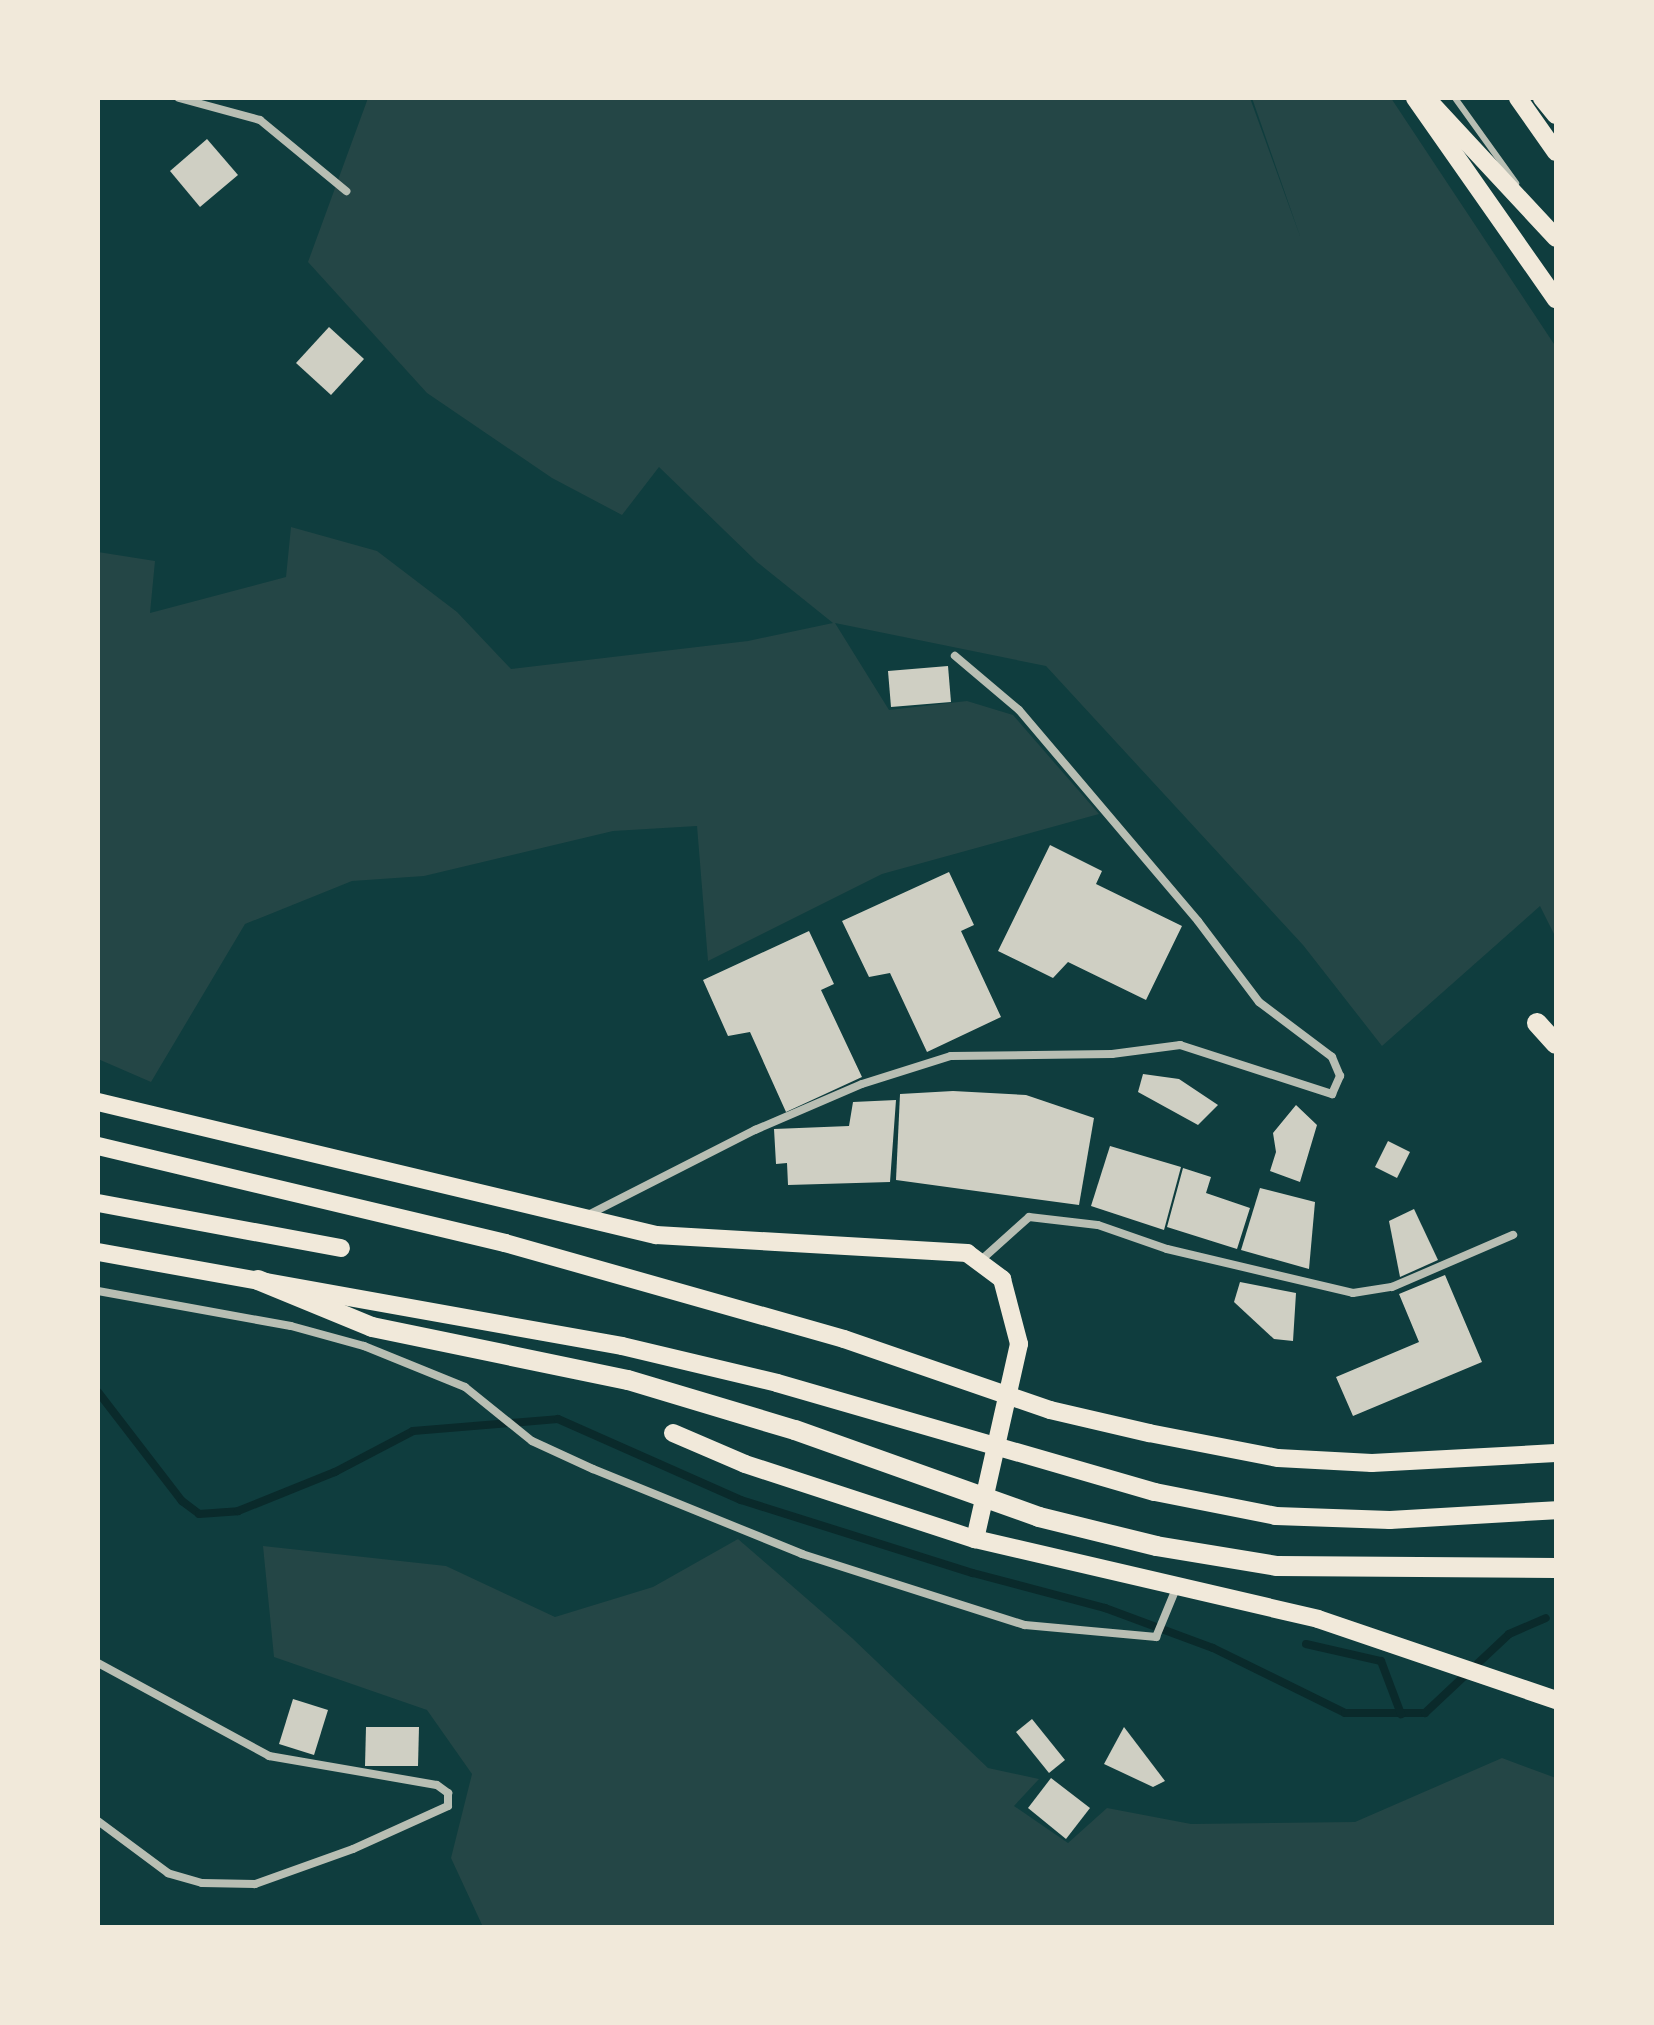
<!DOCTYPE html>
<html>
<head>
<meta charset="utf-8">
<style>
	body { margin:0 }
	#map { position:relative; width:1654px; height:2025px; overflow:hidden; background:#0f3d3e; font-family:"Fira Sans Condensed",sans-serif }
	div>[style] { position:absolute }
	.green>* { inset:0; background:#244646 }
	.stream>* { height:8px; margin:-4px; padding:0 4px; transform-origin:4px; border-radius:4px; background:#0a2a2b }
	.building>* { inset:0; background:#cfcfc3 }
	.service>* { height:6px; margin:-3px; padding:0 3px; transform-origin:3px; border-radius:3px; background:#b8beb3 }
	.minor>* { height:8px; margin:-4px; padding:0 4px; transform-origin:4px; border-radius:4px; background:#b8beb3 }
	.primary>* { height:18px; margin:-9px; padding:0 9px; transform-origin:9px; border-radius:9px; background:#f1e9da }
	.trunk>* { height:20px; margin:-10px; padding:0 10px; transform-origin:10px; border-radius:10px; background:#f1e9da }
	span { translate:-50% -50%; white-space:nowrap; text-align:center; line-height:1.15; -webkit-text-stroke:6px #f1e9da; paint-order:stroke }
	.frame { position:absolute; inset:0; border:100px solid #f1e9da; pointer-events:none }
</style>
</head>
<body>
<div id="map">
	<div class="green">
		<div style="clip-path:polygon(368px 98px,1250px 98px,1301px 239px,1252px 98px,1391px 98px,1556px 347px,1556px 938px,1540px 906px,1382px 1046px,1303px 945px,1046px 666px,835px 623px,889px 710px,967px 701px,1013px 715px,1099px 814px,882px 874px,708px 961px,697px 826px,613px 831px,424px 876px,352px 881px,245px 924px,151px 1082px,98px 1059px,98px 552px,155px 561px,150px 613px,286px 577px,291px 527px,377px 551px,457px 612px,511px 669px,748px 641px,833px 623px,757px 562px,659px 467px,622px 515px,552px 478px,427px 393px,308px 262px)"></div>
		<div style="clip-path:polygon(738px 1539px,852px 1638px,988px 1768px,1039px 1779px,1014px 1806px,1068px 1843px,1107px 1808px,1191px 1824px,1355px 1822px,1502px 1758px,1556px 1778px,1556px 1927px,483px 1927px,451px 1858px,472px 1774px,427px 1710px,274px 1657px,263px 1546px,446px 1566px,555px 1617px,653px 1587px)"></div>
	</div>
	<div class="stream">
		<div style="left:98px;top:1392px;width:138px;rotate:52.4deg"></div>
		<div style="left:182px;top:1501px;width:21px;rotate:37deg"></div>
		<div style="left:199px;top:1514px;width:39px;rotate:-4deg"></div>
		<div style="left:238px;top:1511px;width:105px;rotate:-21.9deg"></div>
		<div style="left:335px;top:1472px;width:88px;rotate:-27.7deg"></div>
		<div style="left:413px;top:1431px;width:145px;rotate:-4.7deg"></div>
		<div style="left:558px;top:1419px;width:200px;rotate:23.9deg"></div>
		<div style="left:741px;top:1500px;width:243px;rotate:17.5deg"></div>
		<div style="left:973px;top:1573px;width:137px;rotate:14.9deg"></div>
		<div style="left:1105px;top:1608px;width:115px;rotate:20.3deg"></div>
		<div style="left:1213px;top:1648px;width:147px;rotate:26.2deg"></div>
		<div style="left:1345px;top:1713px;width:80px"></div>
		<div style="left:1425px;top:1713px;width:115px;rotate:-43.2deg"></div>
		<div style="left:1509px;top:1634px;width:40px;rotate:-23.4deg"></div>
		<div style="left:1306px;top:1644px;width:77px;rotate:12.8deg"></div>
		<div style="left:1381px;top:1661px;width:57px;rotate:69.3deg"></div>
	</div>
	<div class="building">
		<div style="clip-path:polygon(207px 139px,238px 175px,200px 207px,170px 171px)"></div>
		<div style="clip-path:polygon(329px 327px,364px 359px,331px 395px,296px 363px)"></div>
		<div style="clip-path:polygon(948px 666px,951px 702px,891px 707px,888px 671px)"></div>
		<div style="clip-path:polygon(1050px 845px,1102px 871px,1096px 884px,1182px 926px,1146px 1000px,1068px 962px,1053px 978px,998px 951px)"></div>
		<div style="clip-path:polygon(949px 872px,974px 925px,961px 931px,1001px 1017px,927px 1052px,890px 973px,869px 977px,842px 921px)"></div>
		<div style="clip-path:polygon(809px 931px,834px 984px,821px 990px,862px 1077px,786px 1112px,750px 1032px,728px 1036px,703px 980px)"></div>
		<div style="clip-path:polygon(1143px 1074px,1179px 1079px,1218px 1105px,1198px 1125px,1138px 1092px)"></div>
		<div style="clip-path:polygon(953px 1091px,1026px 1095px,1094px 1118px,1079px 1205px,896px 1180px,900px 1094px)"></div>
		<div style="clip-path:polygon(896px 1100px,890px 1182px,788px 1185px,787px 1163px,776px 1164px,774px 1129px,849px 1126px,853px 1102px)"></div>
		<div style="clip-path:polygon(1296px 1105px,1317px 1125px,1300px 1182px,1270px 1171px,1276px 1152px,1273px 1133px)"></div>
		<div style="clip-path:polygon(1388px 1141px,1410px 1152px,1397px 1178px,1375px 1167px)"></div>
		<div style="clip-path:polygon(1110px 1146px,1181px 1167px,1164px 1230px,1091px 1206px)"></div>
		<div style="clip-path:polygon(1183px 1168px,1211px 1177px,1206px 1193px,1250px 1208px,1237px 1249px,1167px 1227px)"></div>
		<div style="clip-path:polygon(1260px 1188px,1315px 1202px,1309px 1269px,1241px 1250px)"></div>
		<div style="clip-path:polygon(1414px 1209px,1438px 1260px,1400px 1277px,1389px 1221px)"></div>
		<div style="clip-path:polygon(1445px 1275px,1482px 1362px,1353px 1416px,1336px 1377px,1419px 1342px,1399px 1294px)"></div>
		<div style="clip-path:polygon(1240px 1282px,1296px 1293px,1293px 1341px,1274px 1339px,1234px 1302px)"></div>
		<div style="clip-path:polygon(293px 1699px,328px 1710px,314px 1755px,279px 1744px)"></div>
		<div style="clip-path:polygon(1032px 1719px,1065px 1760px,1049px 1773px,1016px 1732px)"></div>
		<div style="clip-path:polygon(366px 1727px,419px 1727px,418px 1766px,365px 1766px)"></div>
		<div style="clip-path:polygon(1124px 1727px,1165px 1781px,1153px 1787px,1104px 1764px)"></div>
		<div style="clip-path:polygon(1051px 1778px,1090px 1808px,1066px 1839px,1028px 1808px)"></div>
	</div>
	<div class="service">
		<div style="left:1455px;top:98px;width:105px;rotate:54.3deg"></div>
	</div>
	<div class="minor">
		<div style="left:179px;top:98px;width:84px;rotate:15.2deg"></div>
		<div style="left:260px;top:120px;width:112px;rotate:39.5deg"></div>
		<div style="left:586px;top:1216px;width:190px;rotate:-27deg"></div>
		<div style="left:755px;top:1130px;width:116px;rotate:-23.3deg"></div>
		<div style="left:862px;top:1084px;width:93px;rotate:-17.5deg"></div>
		<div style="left:951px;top:1056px;width:161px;rotate:-0.7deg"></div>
		<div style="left:1112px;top:1054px;width:69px;rotate:-7.5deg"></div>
		<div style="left:1180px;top:1045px;width:160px;rotate:17.9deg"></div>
		<div style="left:1332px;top:1094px;width:20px;rotate:-66deg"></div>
		<div style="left:1340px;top:1076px;width:21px;rotate:-113deg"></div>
		<div style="left:1332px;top:1057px;width:91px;rotate:-143deg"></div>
		<div style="left:1259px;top:1002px;width:101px;rotate:-127deg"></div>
		<div style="left:1198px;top:921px;width:277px;rotate:-130.3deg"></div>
		<div style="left:1019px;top:710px;width:84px;rotate:-139.8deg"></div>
		<div style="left:980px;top:1261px;width:66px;rotate:-41.9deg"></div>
		<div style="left:1029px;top:1217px;width:69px;rotate:6.6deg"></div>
		<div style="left:1098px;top:1225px;width:73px;rotate:19.2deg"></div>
		<div style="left:1167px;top:1249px;width:191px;rotate:13.3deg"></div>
		<div style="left:1353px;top:1293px;width:39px;rotate:-9deg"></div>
		<div style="left:1392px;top:1287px;width:132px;rotate:-23.3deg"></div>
		<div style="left:98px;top:1291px;width:196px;rotate:10.3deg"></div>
		<div style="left:291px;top:1326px;width:76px;rotate:15.3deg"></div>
		<div style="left:364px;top:1346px;width:109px;rotate:22.1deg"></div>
		<div style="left:465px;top:1387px;width:86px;rotate:38.9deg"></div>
		<div style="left:532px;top:1441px;width:67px;rotate:24.7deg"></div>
		<div style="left:593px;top:1469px;width:226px;rotate:22.1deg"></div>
		<div style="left:802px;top:1554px;width:234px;rotate:17.7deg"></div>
		<div style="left:1025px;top:1625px;width:132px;rotate:5.2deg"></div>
		<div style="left:1156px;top:1637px;width:55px;rotate:-67.6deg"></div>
		<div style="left:98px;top:1663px;width:195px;rotate:28.5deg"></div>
		<div style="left:269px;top:1756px;width:170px;rotate:9.8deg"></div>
		<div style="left:437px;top:1785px;width:14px;rotate:36deg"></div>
		<div style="left:448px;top:1793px;width:13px;rotate:90deg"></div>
		<div style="left:448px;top:1806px;width:104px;rotate:155.6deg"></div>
		<div style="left:353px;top:1849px;width:104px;rotate:160.3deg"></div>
		<div style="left:255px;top:1884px;width:53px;rotate:-178.9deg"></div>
		<div style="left:202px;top:1883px;width:35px;rotate:-164deg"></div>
		<div style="left:168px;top:1873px;width:87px;rotate:-143.4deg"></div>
	</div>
	<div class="primary">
		<div style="left:1415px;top:98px;width:246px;rotate:55deg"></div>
		<div style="left:1426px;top:98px;width:191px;rotate:47.1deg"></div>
		<div style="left:1518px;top:98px;width:66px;rotate:54.9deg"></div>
		<div style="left:1542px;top:98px;width:22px;rotate:51deg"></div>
		<div style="left:98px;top:1102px;width:574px;rotate:13.41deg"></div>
		<div style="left:656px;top:1235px;width:312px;rotate:3.3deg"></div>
		<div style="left:967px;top:1253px;width:44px;rotate:36.6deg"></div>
		<div style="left:1002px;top:1279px;width:67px;rotate:75.3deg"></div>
		<div style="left:1019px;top:1344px;width:200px;rotate:102.7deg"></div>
		<div style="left:98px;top:1146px;width:418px;rotate:13.4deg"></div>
		<div style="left:505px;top:1243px;width:352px;rotate:15.8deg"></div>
		<div style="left:844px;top:1339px;width:218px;rotate:19deg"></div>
		<div style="left:1050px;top:1410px;width:102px;rotate:13.1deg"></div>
		<div style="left:1149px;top:1433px;width:131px;rotate:11deg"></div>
		<div style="left:1278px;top:1458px;width:94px;rotate:3deg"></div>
		<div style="left:1372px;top:1463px;width:184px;rotate:-3.1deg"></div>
		<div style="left:98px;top:1203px;width:247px;rotate:10.5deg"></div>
		<div style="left:98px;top:1252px;width:532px;rotate:10.17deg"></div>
		<div style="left:622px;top:1346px;width:159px;rotate:13.4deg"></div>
		<div style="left:777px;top:1383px;width:393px;rotate:16.1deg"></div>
		<div style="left:1155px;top:1492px;width:123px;rotate:11.2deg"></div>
		<div style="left:1276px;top:1516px;width:114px;rotate:2deg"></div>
		<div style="left:1390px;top:1520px;width:166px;rotate:-3.4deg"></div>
		<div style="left:673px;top:1433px;width:78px;rotate:23.3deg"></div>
		<div style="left:745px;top:1464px;width:242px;rotate:18.1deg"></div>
		<div style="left:975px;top:1539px;width:352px;rotate:13.1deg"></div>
		<div style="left:1318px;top:1619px;width:251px;rotate:18.8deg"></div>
	</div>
	<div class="trunk">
		<div style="left:1537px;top:1023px;width:28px;rotate:48deg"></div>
		<div style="left:258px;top:1280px;width:123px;rotate:22.4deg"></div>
		<div style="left:372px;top:1327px;width:261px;rotate:11.7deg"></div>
		<div style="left:628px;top:1380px;width:174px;rotate:16.7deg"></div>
		<div style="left:795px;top:1430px;width:259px;rotate:19.6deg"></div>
		<div style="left:1039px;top:1517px;width:121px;rotate:13.9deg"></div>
		<div style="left:1156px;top:1546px;width:123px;rotate:9.4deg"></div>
		<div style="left:1277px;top:1566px;width:279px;rotate:0.4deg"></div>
	</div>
	<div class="frame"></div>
</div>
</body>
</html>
